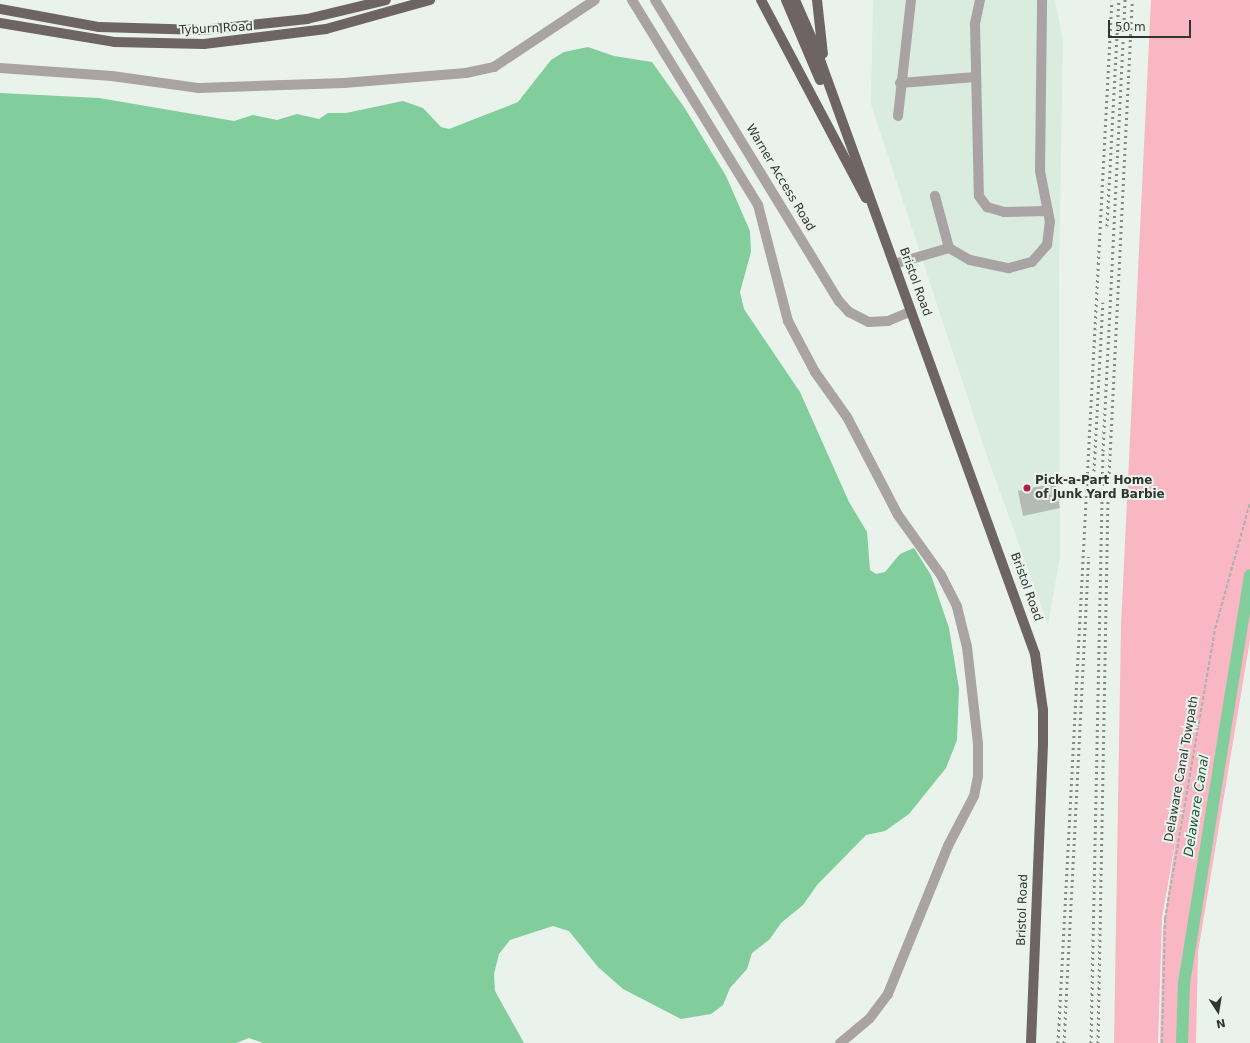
<!DOCTYPE html>
<html>
<head>
<meta charset="utf-8">
<style>
	body { margin:0 }
	#map { position:relative; width:1250px; height:1043px; overflow:hidden; background:#e9f3ec; font-family:"DejaVu Sans",sans-serif }
	div>[style] { position:absolute }
	.built>* { inset:0; background:#daebdf }
	.green>* { inset:0; background:#f8b7c2 }
	.water>* { inset:0; background:#81cd9b }
	.canal>* { height:12px; margin:-6px; padding:0 6px; transform-origin:6px; border-radius:6px; background:#81cd9b }
	.building>* { inset:0; background:#b2bbb4 }
	.path>* { height:2px; margin-top:-1px; transform-origin:0; background:repeating-linear-gradient(90deg,#aab2ac 0 4px,transparent 0 6px) }
	.minor>* { height:10px; margin:-5px; padding:0 5px; transform-origin:5px; border-radius:5px; background:#a9a3a4 }
	.major>* { height:10px; margin:-5px; padding:0 5px; transform-origin:5px; border-radius:5px; background:#6e6466 }
	.rail>* { height:3px; margin-top:-1.5px; transform-origin:0; background:repeating-linear-gradient(90deg,#838984 0 2px,transparent 0 6px) }
	.dots>* { width:11px; height:11px; translate:-50% -50%; box-sizing:border-box; border:2px solid #e9f3ec; border-radius:50% }
	span { translate:-50% -50%; white-space:nowrap; text-align:center; line-height:1.15; -webkit-text-stroke:4px #e9f3ec; paint-order:stroke }
	.street-label { font-size:12px; color:#313532 }
	.poi-label { font-size:12px; color:#313532; font-weight:700 }
	.left { translate:0 -50%; text-align:left }
	.water-label { font-size:13px; color:#1c5433; font-style:italic }
	.north { position:absolute; left:1198px; top:991px; width:40px; height:40px; -webkit-text-stroke:3px #e9f3ec; paint-order:stroke; rotate:168deg; font-size:11px; font-weight:700; line-height:16px; text-align:center; color:#313532 }
	.north::after { content:''; display:block; margin:auto; width:14px; height:18px; background:#313532; clip-path:polygon(50% 0,100% 100%,50% 72%,0 100%) }
	.scale { position:absolute; left:1108px; top:20px; width:83px; height:18px; box-sizing:border-box; border:2px solid #313532; border-top:0; padding-left:5px; font-size:12px; line-height:14px; white-space:nowrap; color:#313532; -webkit-text-stroke:3px #e9f3ec; paint-order:stroke }
</style>
</head>
<body>
<div id="map">
	<div class="built">
		<div style="clip-path:polygon(873px 0,1055px 0,1063px 40px,1059px 272px,1060px 557px,1048px 625px,986px 453px,871px 104px)"></div>
	</div>
	<div class="green">
		<div style="clip-path:polygon(1151px 0,1250px 0,1250px 640px,1198px 952px,1196px 1043px,1160px 1043px,1163px 929px,1177px 832px,1162px 918px,1158px 1043px,1114px 1043px,1121px 626px)"></div>
	</div>
	<div class="water">
		<div style="clip-path:polygon(588px 47px,614px 56px,652px 62px,684px 107px,726px 176px,750px 231px,751px 252px,740px 292px,744px 309px,800px 392px,849px 502px,867px 532px,870px 570px,876px 574px,885px 572px,900px 554px,914px 548px,931px 575px,949px 628px,959px 689px,957px 740px,946px 768px,909px 814px,885px 831px,866px 835px,817px 885px,803px 905px,781px 923px,770px 939px,752px 953px,747px 969px,730px 988px,723px 1005px,711px 1014px,681px 1019px,623px 989px,598px 967px,569px 931px,553px 926px,510px 940px,499px 954px,494px 974px,495px 991px,524px 1043px,263px 1043px,249px 1038px,236px 1043px,0 1043px,0 93px,99px 98px,234px 121px,253px 115px,277px 120px,297px 114px,319px 119px,328px 113px,346px 113px,403px 101px,423px 108px,441px 127px,449px 129px,518px 102px,551px 60px,564px 52px)"></div>
	</div>
	<div class="canal">
		<div style="left:1182px;top:1043px;width:60px;rotate:-88.1deg"></div>
		<div style="left:1184px;top:983px;width:413px;rotate:-80.8deg"></div>
	</div>
	<div class="building">
		<div style="clip-path:polygon(1055px 483px,1060px 508px,1023px 516px,1018px 491px)"></div>
	</div>
	<div class="path">
		<div style="left:1162px;top:1043px;width:124px;rotate:-88.6deg"></div>
		<div style="left:1165px;top:919px;width:294px;rotate:-80.2deg"></div>
		<div style="left:1215px;top:629px;width:131px;rotate:-74.5deg"></div>
	</div>
	<div class="minor">
		<div style="left:632px;top:0;width:241px;rotate:58.4deg"></div>
		<div style="left:758px;top:205px;width:120px;rotate:75.5deg"></div>
		<div style="left:788px;top:321px;width:58px;rotate:62.1deg"></div>
		<div style="left:815px;top:372px;width:55px;rotate:54.6deg"></div>
		<div style="left:847px;top:417px;width:110px;rotate:62.5deg"></div>
		<div style="left:898px;top:515px;width:74px;rotate:54.4deg"></div>
		<div style="left:941px;top:575px;width:36px;rotate:63deg"></div>
		<div style="left:957px;top:607px;width:41px;rotate:76deg"></div>
		<div style="left:967px;top:647px;width:97px;rotate:83.5deg"></div>
		<div style="left:978px;top:743px;width:33px;rotate:90deg"></div>
		<div style="left:978px;top:776px;width:20px;rotate:101deg"></div>
		<div style="left:974px;top:796px;width:56px;rotate:117.5deg"></div>
		<div style="left:948px;top:846px;width:160px;rotate:112.1deg"></div>
		<div style="left:888px;top:994px;width:31px;rotate:127deg"></div>
		<div style="left:869px;top:1019px;width:38px;rotate:140deg"></div>
		<div style="left:655px;top:0;width:353px;rotate:58.6deg"></div>
		<div style="left:839px;top:301px;width:15px;rotate:48deg"></div>
		<div style="left:849px;top:312px;width:22px;rotate:27deg"></div>
		<div style="left:869px;top:322px;width:19px;rotate:-3deg"></div>
		<div style="left:888px;top:321px;width:25px;rotate:-23deg"></div>
		<div style="left:980px;top:0;width:25px;rotate:102deg"></div>
		<div style="left:975px;top:24px;width:172px;rotate:88.7deg"></div>
		<div style="left:979px;top:196px;width:14px;rotate:54deg"></div>
		<div style="left:987px;top:207px;width:18px;rotate:16deg"></div>
		<div style="left:1004px;top:212px;width:44px;rotate:-1.3deg"></div>
		<div style="left:0;top:68px;width:112px;rotate:4.1deg"></div>
		<div style="left:112px;top:76px;width:88px;rotate:7.9deg"></div>
		<div style="left:199px;top:88px;width:145px;rotate:-2deg"></div>
		<div style="left:344px;top:83px;width:122px;rotate:-4.7deg"></div>
		<div style="left:466px;top:73px;width:29px;rotate:-12deg"></div>
		<div style="left:494px;top:67px;width:121px;rotate:-33.6deg"></div>
		<div style="left:900px;top:83px;width:76px;rotate:-4.5deg"></div>
		<div style="left:898px;top:116px;width:117px;rotate:-83.6deg"></div>
		<div style="left:949px;top:248px;width:24px;rotate:30deg"></div>
		<div style="left:970px;top:260px;width:40px;rotate:12deg"></div>
		<div style="left:1009px;top:268px;width:24px;rotate:-15deg"></div>
		<div style="left:1032px;top:262px;width:23px;rotate:-49deg"></div>
		<div style="left:1047px;top:245px;width:23px;rotate:-83deg"></div>
		<div style="left:1050px;top:222px;width:52px;rotate:-101.1deg"></div>
		<div style="left:1040px;top:171px;width:171px;rotate:-89.3deg"></div>
		<div style="left:894px;top:264px;width:57px;rotate:-16.2deg"></div>
		<div style="left:949px;top:248px;width:54px;rotate:-105.1deg"></div>
	</div>
	<div class="major">
		<div style="left:761px;top:0;width:224px;rotate:62.1deg"></div>
		<div style="left:786px;top:0;width:87px;rotate:67deg"></div>
		<div style="left:795px;top:0;width:50px;rotate:66.5deg"></div>
		<div style="left:815px;top:46px;width:647px;rotate:70.11deg"></div>
		<div style="left:1035px;top:654px;width:57px;rotate:81.9deg"></div>
		<div style="left:1043px;top:710px;width:34px;rotate:90deg"></div>
		<div style="left:1043px;top:744px;width:299px;rotate:92.3deg"></div>
		<div style="left:817px;top:0;width:54px;rotate:83.7deg"></div>
		<div style="left:0;top:9px;width:101px;rotate:10.3deg"></div>
		<div style="left:99px;top:27px;width:104px;rotate:1.7deg"></div>
		<div style="left:203px;top:30px;width:105px;rotate:-6deg"></div>
		<div style="left:307px;top:19px;width:81px;rotate:-13.5deg"></div>
		<div style="left:0;top:23px;width:117px;rotate:9.4deg"></div>
		<div style="left:115px;top:42px;width:89px;rotate:1.3deg"></div>
		<div style="left:204px;top:44px;width:123px;rotate:-7deg"></div>
		<div style="left:326px;top:29px;width:108px;rotate:-15.6deg"></div>
	</div>
	<div class="rail">
		<div style="left:1107px;top:226px;width:226px;rotate:-87deg"></div>
		<div style="left:1094px;top:471px;width:169px;rotate:-87deg"></div>
		<div style="left:1058px;top:1043px;width:1044px;rotate:-87.04deg"></div>
		<div style="left:1064px;top:1043px;width:487px;rotate:-87.1deg"></div>
		<div style="left:1091px;top:1043px;width:592px;rotate:-88.84deg"></div>
		<div style="left:1103px;top:451px;width:452px;rotate:-87.2deg"></div>
		<div style="left:1098px;top:1043px;width:546px;rotate:-88.95deg"></div>
		<div style="left:1108px;top:497px;width:498px;rotate:-87.2deg"></div>
	</div>
	<div class="dots">
		<div style="left:1027px;top:488px;background:#af1e50"></div>
	</div>
	<div class="street-label">
		<span style="left:216px;top:29px;rotate:-3deg">Tyburn Road</span>
		<span style="left:780px;top:178px;rotate:59deg">Warner Access Road</span>
		<span style="left:915px;top:282px;rotate:70deg">Bristol Road</span>
		<span style="left:1026px;top:587px;rotate:70deg">Bristol Road</span>
		<span style="left:1182px;top:769px;rotate:-80deg">Delaware Canal Towpath</span>
		<span style="left:1023px;top:910px;rotate:-88deg">Bristol Road</span>
	</div>
	<div class="poi-label">
		<span class="left" style="left:1035px;top:488px">Pick-a-Part Home<br>of Junk Yard Barbie</span>
	</div>
	<div class="water-label">
		<span style="left:1197px;top:806px;rotate:-81deg">Delaware Canal</span>
	</div>
	<div class="north">N</div>
	<div class="scale">50 m</div>
</div>
</body>
</html>
